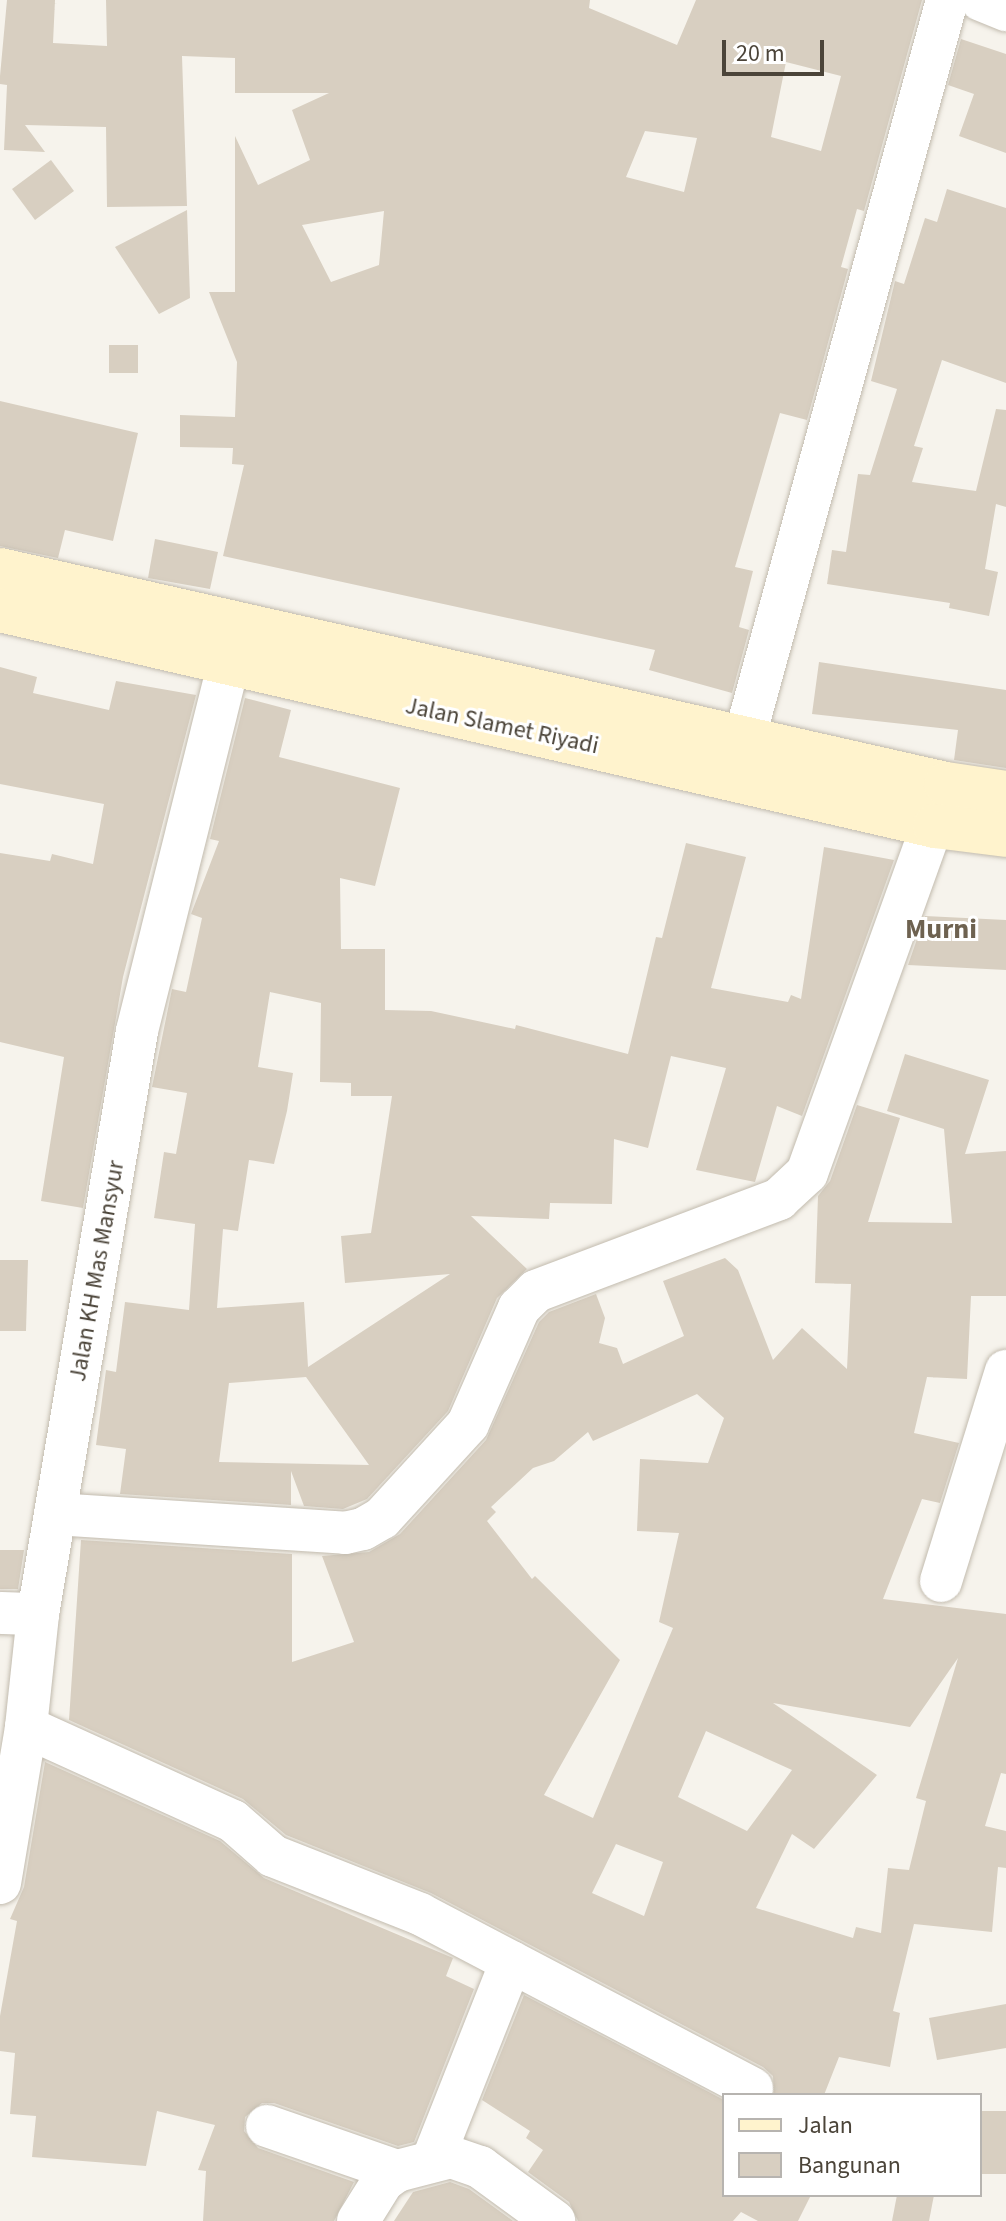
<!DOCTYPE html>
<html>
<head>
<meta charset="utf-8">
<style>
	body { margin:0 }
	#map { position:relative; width:1006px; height:2221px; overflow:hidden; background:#f6f3ec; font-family:"Source Sans 3",sans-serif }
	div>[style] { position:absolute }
	.building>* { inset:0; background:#d8cfc1 }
	.roads { filter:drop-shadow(0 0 2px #c2bbae) drop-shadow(0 0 2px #c2bbae) }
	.minor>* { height:42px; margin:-21px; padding:0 21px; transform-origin:21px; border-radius:21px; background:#fff }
	.secondary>* { height:44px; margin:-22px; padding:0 22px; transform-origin:22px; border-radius:22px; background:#fff3cd }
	span { translate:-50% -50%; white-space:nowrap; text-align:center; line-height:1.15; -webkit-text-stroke:6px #fff; paint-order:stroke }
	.street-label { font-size:24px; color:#4b4439 }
	.quarter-label { font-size:28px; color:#6e6250; font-weight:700 }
	.legend { position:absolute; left:722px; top:2093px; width:260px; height:104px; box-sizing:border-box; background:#fff; border:2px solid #b7b4b0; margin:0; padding:10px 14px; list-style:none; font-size:24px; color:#4b4439 }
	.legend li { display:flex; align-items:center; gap:16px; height:40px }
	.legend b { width:40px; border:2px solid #b7b4b0 }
	.scale { position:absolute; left:722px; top:40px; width:102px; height:36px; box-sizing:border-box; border:4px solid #4b4439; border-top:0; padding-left:10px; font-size:24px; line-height:28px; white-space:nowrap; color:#4b4439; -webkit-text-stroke:6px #fff; paint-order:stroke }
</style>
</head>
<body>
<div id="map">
	<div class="building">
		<div style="clip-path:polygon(evenodd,7px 0,55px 0,53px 43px,107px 46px,106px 0,590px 0,589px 8px,677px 45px,696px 0,922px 0,864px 211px,857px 209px,841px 267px,848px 269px,807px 420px,780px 413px,735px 567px,753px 571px,739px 627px,749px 630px,732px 693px,649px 670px,655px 650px,223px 556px,244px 465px,232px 464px,233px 448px,180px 447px,180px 415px,235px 417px,237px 362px,209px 292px,235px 292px,235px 136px,258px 185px,310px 160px,292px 110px,329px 93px,235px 93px,235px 58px,182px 56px,187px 206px,107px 207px,106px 127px,25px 125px,45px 152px,4px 150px,7px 85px,0 84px,0 76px,7px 0,786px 62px,841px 76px,821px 151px,771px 137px,786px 62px,7px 0,645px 131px,697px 138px,684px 192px,626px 177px,645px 131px,7px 0,384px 211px,379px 265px,331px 282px,302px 225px,384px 211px)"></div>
		<div style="clip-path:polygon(961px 39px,1006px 54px,1006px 153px,959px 136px,974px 94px,948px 85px)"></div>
		<div style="clip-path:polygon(51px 160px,74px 191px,35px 220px,12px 189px)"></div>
		<div style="clip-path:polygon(947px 189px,1006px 208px,1006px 383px,942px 360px,914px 446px,923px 448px,912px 482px,976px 491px,996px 409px,1006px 410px,1006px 507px,996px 504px,985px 569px,998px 572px,989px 616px,949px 608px,950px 603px,827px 584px,832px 550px,846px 552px,858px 474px,870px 475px,897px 389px,871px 381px,895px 281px,904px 284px,925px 218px,937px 222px)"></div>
		<div style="clip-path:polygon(187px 210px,190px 298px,159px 314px,115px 247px)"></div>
		<div style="clip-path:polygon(109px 345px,138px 345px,138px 373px,109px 373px)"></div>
		<div style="clip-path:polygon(0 401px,138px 433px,113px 541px,65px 530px,58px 558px,0 546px)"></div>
		<div style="clip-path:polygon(155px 539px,218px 552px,210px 589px,148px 578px)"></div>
		<div style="clip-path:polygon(819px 662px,1006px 690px,1006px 768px,954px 760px,958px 730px,812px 714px)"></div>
		<div style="clip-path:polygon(0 667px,37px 677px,33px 693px,109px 710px,116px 681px,196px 695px,123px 977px,83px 1208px,41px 1201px,64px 1057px,0 1042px,0 853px,50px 861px,52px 854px,93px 864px,104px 804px,0 784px)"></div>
		<div style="clip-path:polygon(evenodd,245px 698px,291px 710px,279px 757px,400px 788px,375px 886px,340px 878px,341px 949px,385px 949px,385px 1010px,431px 1011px,515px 1029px,516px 1025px,628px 1054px,656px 937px,662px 938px,686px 843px,746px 857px,711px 988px,788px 1002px,791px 995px,801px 999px,824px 847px,894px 860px,802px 1116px,777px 1106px,755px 1182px,696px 1170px,726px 1068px,671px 1056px,648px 1148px,614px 1139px,612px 1204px,550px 1203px,549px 1219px,471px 1216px,527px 1269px,497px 1298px,448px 1411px,367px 1499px,343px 1509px,304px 1506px,291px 1471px,291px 1505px,120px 1494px,126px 1449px,96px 1445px,106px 1370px,116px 1372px,125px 1302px,189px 1310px,195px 1224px,154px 1218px,164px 1152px,176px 1154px,187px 1093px,152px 1087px,172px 989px,186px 992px,202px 918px,191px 914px,219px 841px,210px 839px,245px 698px,270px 992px,321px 1003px,320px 1082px,351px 1083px,351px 1096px,392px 1096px,371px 1233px,341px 1236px,345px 1283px,450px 1274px,308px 1367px,304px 1302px,217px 1308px,223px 1229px,238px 1231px,249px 1160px,274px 1164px,287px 1111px,293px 1073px,258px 1067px,270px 992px,245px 698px,306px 1377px,369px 1465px,219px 1462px,229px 1383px,306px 1377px)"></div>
		<div style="clip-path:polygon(925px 916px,1006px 920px,1006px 970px,908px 965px)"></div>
		<div style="clip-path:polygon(evenodd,905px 1054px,989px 1080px,965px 1154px,1006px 1151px,1006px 1296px,971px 1296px,967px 1379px,927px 1377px,914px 1433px,959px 1443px,940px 1503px,922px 1499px,883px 1599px,1006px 1614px,1006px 1774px,1001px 1773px,985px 1826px,1006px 1831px,1006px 1868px,998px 1867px,992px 1932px,914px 1924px,893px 2011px,900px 2013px,890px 2067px,839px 2057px,824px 2095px,774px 2095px,773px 2076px,763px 2067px,431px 1893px,286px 1835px,243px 1799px,69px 1720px,81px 1540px,292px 1554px,292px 1662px,354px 1642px,322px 1556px,369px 1552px,400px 1534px,486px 1440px,539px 1322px,549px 1312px,596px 1294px,605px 1318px,599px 1343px,617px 1348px,623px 1364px,684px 1336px,663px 1281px,725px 1258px,738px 1270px,773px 1360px,802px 1328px,847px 1369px,851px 1284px,815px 1283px,818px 1196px,830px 1181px,857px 1105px,900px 1118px,868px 1222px,952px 1223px,944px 1129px,887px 1111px,905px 1054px,697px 1394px,724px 1418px,708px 1463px,640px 1459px,637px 1531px,679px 1533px,659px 1622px,673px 1628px,593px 1818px,544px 1795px,620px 1660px,535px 1576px,532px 1579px,487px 1521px,496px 1512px,491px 1507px,533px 1468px,554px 1461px,588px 1432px,593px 1441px,697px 1394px,905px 1054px,958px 1658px,916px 1798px,926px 1801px,909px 1870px,888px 1868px,881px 1933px,856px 1927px,853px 1938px,756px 1908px,792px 1834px,814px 1849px,877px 1775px,773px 1703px,910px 1727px,958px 1658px,905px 1054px,706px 1731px,792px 1770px,747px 1831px,678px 1797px,706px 1731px,905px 1054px,616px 1844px,663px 1862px,644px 1916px,592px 1893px,616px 1844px)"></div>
		<div style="clip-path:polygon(0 1260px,28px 1260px,26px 1331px,0 1331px)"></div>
		<div style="clip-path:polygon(0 1550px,24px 1550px,18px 1589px,0 1589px)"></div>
		<div style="clip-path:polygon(45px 1762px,220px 1841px,264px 1878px,453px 1958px,446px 1976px,474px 1989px,414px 2142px,398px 2146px,274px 2103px,262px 2103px,245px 2117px,244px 2131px,258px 2148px,354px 2182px,334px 2221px,203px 2221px,206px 2171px,198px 2170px,215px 2125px,157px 2111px,146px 2166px,32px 2157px,36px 2116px,10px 2114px,15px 2053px,0 2051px,0 2016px,17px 1921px,10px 1919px,24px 1887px)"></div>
		<div style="clip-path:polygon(524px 1995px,724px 2100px,724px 2195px,811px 2195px,798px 2221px,758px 2221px,741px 2212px,733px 2221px,578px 2221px,569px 2202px,528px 2172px,543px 2150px,526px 2138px,530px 2131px,482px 2100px)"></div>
		<div style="clip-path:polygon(1006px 2004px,1006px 2048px,937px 2060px,929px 2018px)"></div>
		<div style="clip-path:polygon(980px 2111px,1006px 2111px,1006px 2174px,980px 2174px)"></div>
		<div style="clip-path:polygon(450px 2182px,469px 2189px,513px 2221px,394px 2221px,413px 2192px)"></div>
		<div style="clip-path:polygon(897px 2195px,934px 2195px,929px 2221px,892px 2221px)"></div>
	</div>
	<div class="roads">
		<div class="minor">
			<div style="left:981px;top:0;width:27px;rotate:22deg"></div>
			<div style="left:745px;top:736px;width:763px;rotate:-74.65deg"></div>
			<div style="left:55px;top:1514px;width:291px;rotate:3.7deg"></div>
			<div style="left:345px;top:1533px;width:18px;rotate:-13deg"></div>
			<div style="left:363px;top:1529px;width:22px;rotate:-30deg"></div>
			<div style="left:382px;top:1518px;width:127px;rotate:-47.5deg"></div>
			<div style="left:468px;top:1424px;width:127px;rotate:-66.3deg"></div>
			<div style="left:519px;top:1308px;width:24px;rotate:-45deg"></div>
			<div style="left:536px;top:1291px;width:260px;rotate:-20.7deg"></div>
			<div style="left:779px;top:1199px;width:38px;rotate:-43deg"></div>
			<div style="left:807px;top:1173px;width:404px;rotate:-70.2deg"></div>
			<div style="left:941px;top:1581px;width:220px;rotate:-72.8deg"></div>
			<div style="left:0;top:1613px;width:38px;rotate:2deg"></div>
			<div style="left:26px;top:1727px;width:227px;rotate:24.4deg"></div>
			<div style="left:233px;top:1821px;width:53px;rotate:41.2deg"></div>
			<div style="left:273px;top:1856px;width:158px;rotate:21.5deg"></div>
			<div style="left:420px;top:1914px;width:375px;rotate:27.7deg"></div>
			<div style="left:0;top:1883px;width:158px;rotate:-80.5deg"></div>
			<div style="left:26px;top:1727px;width:114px;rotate:-83.9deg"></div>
			<div style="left:38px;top:1614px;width:591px;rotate:-80.36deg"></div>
			<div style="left:137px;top:1031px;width:376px;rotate:-76deg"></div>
			<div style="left:267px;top:2126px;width:138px;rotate:19.1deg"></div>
			<div style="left:433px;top:2159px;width:212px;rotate:-68.4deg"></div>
			<div style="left:358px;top:2221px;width:47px;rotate:-58deg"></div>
			<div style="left:383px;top:2181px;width:17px;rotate:-36deg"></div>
			<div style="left:397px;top:2171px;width:56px;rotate:-14.5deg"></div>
			<div style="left:451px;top:2157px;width:31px;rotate:19deg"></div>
			<div style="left:480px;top:2167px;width:92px;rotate:36.1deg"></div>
		</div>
		<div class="secondary">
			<div style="left:0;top:570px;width:970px;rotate:12.75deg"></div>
			<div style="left:946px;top:784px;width:61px;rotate:8.5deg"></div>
			<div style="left:0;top:610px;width:960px;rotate:13.01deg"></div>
			<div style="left:935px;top:826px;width:72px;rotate:7.2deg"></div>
		</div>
	</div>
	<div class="street-label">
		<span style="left:502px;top:726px;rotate:12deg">Jalan Slamet Riyadi</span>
		<span style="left:97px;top:1271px;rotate:-80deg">Jalan KH Mas Mansyur</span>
	</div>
	<div class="quarter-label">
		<span style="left:941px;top:929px">Murni</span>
	</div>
	<ul class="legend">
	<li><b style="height:10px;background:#fff3cd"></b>Jalan</li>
	<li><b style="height:22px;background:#d8cfc1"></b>Bangunan</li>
	</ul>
	<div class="scale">20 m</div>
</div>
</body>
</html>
